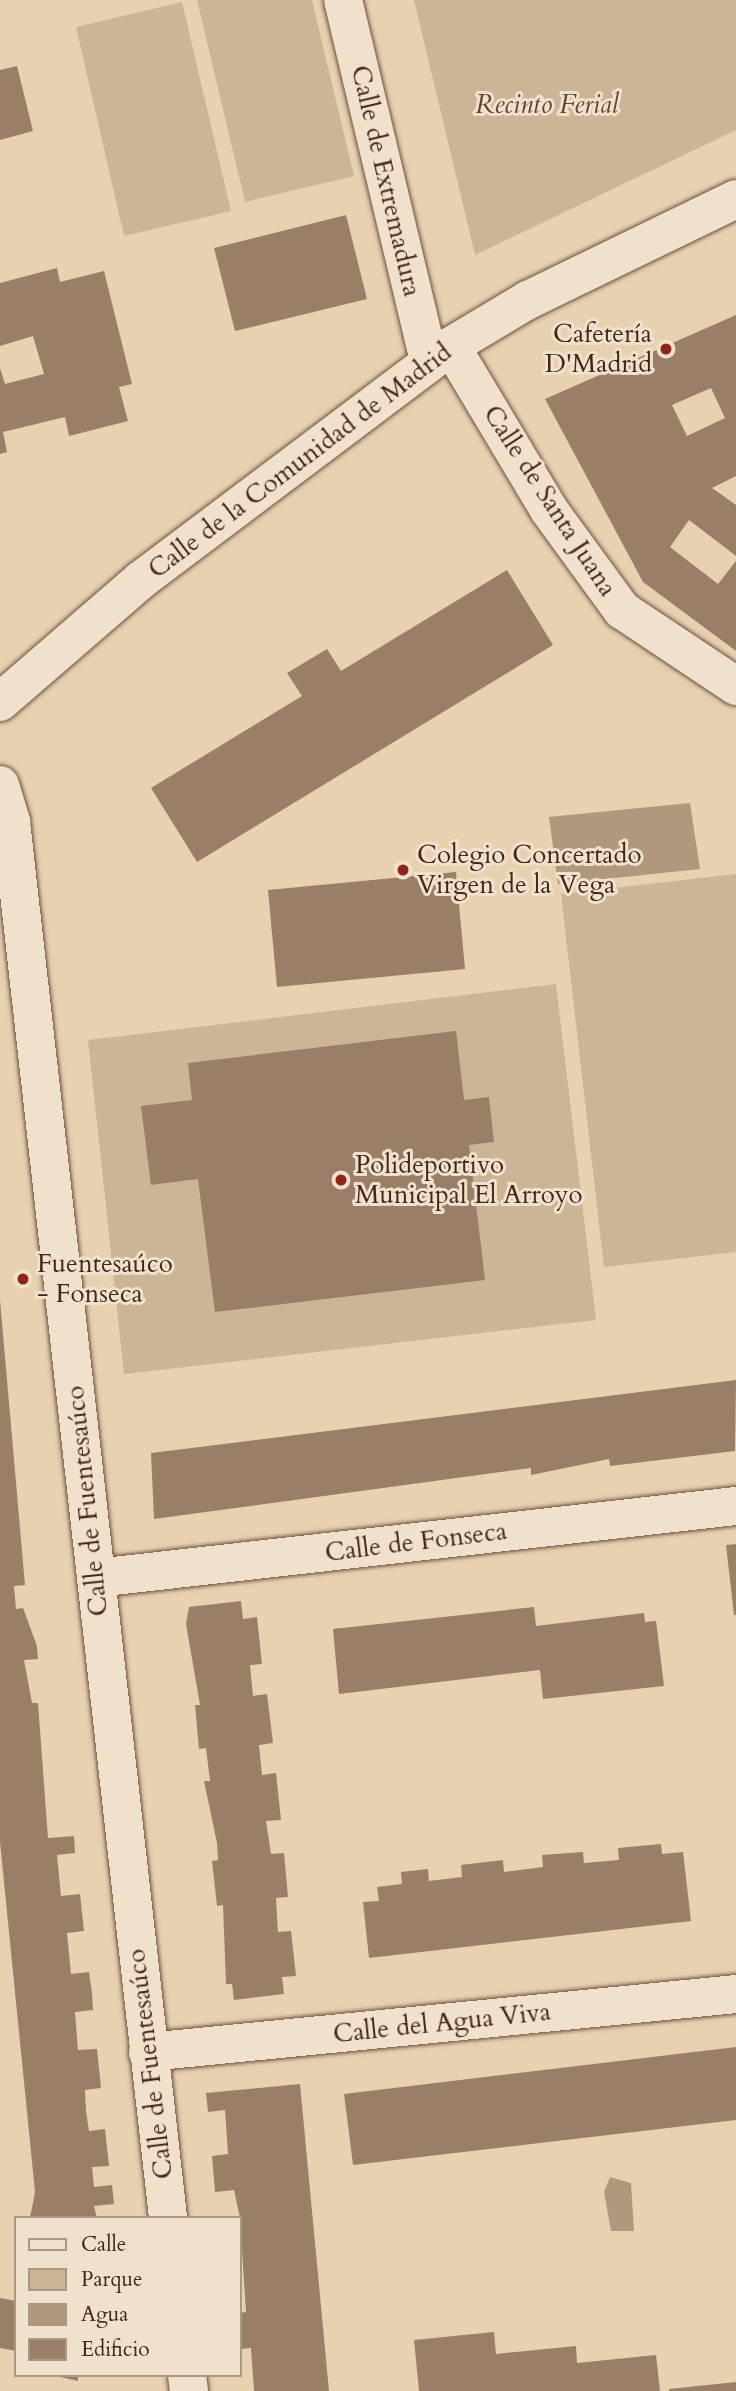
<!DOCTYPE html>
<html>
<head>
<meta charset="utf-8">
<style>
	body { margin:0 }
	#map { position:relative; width:736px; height:2391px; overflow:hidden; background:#e8d1b1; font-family:Cardo,serif }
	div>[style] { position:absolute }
	.green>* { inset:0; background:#ccb497 }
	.water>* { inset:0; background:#b1977d }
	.building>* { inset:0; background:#9a7e68 }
	.roads { filter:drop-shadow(0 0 2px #6e503f) drop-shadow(0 0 2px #6e503f) }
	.minor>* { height:38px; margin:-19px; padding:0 19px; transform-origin:19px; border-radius:19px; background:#f0e1cc }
	.dots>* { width:19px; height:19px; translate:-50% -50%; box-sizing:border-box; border:4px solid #f0e1cc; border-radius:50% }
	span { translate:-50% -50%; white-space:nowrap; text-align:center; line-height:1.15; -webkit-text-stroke:6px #f0e1cc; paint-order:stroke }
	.park-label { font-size:26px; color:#604232; font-style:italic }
	.street-label { font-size:26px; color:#452519 }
	.poi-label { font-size:26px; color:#452519 }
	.right { translate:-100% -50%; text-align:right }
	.left { translate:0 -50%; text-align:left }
	.legend { position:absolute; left:14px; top:2216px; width:228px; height:161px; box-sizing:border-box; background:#f0e1cc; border:2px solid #ac9684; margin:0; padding:9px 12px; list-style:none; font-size:21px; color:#452519 }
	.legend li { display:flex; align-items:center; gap:14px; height:35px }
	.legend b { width:35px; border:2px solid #ac9684 }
</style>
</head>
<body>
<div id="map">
	<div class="green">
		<div style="clip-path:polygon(197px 0,312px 0,354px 176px,245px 202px)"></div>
		<div style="clip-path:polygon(414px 0,736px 0,736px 130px,475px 255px)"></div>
		<div style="clip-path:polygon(182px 2px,231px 211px,124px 236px,76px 27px)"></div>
		<div style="clip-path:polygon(736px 874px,736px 1252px,604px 1267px,561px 894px)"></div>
		<div style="clip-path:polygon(556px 984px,596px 1320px,124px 1374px,88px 1040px)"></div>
	</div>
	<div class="water">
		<div style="clip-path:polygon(690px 803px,700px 869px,558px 884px,549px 817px)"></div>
		<div style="clip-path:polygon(610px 2177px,631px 2183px,634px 2231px,611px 2231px,604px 2192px)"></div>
	</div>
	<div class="building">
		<div style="clip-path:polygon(17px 66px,33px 131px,0 140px,0 70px)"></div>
		<div style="clip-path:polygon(346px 215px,367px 299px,235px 331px,214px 248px)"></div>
		<div style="clip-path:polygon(57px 268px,60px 282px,104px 271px,132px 384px,119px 387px,128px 421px,69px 436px,65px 417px,3px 432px,7px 452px,0 454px,0 368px,5px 384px,44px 374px,33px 336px,0 346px,0 283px)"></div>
		<div style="clip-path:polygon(evenodd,736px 315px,736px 476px,712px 488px,736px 505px,736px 556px,689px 520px,670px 547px,718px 584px,736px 561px,736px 651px,643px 582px,545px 399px,736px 315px,711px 388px,725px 418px,687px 436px,672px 405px,711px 388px)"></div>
		<div style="clip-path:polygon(507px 570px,553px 645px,197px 862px,151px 788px,302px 696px,287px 673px,327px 649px,341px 671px)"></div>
		<div style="clip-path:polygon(456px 872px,465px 969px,277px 987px,268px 890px)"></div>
		<div style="clip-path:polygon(456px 1031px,464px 1100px,489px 1097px,494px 1142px,469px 1145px,485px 1280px,215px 1312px,198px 1179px,151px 1185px,141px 1106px,192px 1100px,188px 1063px)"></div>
		<div style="clip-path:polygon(0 1300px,25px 1585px,14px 1586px,16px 1609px,23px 1608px,37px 1646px,38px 1659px,24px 1660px,32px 1703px,38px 1703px,48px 1838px,74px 1836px,75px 1853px,57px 1855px,61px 1896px,80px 1894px,84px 1931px,67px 1933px,71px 1974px,89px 1972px,92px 1993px,93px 2010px,75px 2012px,78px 2050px,97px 2049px,101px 2088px,85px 2090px,86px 2111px,89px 2131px,105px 2129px,109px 2166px,92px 2167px,94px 2187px,112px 2185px,114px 2204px,94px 2206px,97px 2218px,30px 2218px,35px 2192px,0 1842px)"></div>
		<div style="clip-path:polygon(736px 1380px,735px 1451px,610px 1466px,609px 1459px,531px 1475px,531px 1468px,154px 1519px,151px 1453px)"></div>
		<div style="clip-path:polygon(736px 1544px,736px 1615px,734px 1615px,726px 1545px)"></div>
		<div style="clip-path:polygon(241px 1601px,243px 1619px,257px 1617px,262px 1664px,250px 1665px,253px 1696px,267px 1694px,273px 1743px,259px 1745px,262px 1775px,276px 1773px,281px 1820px,266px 1821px,271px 1854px,284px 1853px,288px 1897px,276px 1898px,278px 1932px,291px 1931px,296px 1976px,282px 1977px,284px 1994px,234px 2000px,232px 1984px,226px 1984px,223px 1905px,217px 1906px,212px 1861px,218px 1860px,217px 1843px,204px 1781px,210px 1781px,206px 1748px,199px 1749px,195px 1705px,200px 1705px,186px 1624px,189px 1607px)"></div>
		<div style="clip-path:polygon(534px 1607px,536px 1626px,644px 1613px,645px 1622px,656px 1621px,664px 1686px,543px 1699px,540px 1670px,339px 1694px,333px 1629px)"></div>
		<div style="clip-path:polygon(661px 1844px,662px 1854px,683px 1852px,691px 1921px,369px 1958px,363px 1902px,379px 1901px,377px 1887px,402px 1884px,401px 1872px,428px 1869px,429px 1881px,462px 1877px,461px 1865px,503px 1860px,504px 1872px,543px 1867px,542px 1855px,583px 1852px,584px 1863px,619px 1860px,618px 1848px)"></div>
		<div style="clip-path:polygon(736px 2047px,736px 2120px,353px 2165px,344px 2094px)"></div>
		<div style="clip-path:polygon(300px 2084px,329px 2391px,254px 2391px,251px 2348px,240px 2349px,240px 2313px,246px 2312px,240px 2218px,234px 2190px,215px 2192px,212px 2156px,228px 2154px,225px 2110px,208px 2112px,206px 2093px)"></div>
		<div style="clip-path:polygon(0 2298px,16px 2301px,16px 2351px,0 2348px)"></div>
		<div style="clip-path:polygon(494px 2332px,496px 2354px,576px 2346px,577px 2363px,656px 2355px,660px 2391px,419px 2391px,414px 2340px)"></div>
		<div style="clip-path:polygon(56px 2375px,78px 2375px,78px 2381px,56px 2376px)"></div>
		<div style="clip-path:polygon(736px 2382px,736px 2391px,669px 2391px,669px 2389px)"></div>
	</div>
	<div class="roads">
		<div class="minor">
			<div style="left:343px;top:0;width:372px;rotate:76.6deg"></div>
			<div style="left:451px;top:346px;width:191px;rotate:59.1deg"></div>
			<div style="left:549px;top:510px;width:124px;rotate:53.9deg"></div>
			<div style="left:622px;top:610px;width:137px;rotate:33.7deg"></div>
			<div style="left:0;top:702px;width:186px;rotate:-40.9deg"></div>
			<div style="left:141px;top:580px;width:388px;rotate:-37deg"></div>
			<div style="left:451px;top:346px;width:90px;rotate:-30.9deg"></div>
			<div style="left:528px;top:300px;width:231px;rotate:-25.9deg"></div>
			<div style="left:0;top:785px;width:39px;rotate:73deg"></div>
			<div style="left:11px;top:822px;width:1405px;rotate:83.58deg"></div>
			<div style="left:96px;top:1578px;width:644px;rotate:-6.42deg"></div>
			<div style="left:148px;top:2052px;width:591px;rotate:-5.63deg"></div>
			<div style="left:187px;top:2375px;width:16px;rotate:83deg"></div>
		</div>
	</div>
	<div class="dots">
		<div style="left:666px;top:349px;background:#8f2418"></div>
		<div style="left:403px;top:870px;background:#8f2418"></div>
		<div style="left:341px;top:1180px;background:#8f2418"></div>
		<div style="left:23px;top:1279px;background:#8f2418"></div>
	</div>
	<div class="park-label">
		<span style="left:547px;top:105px">Recinto Ferial</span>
	</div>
	<div class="street-label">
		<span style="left:386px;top:181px;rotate:77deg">Calle de Extremadura</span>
		<span style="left:300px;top:461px;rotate:-37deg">Calle de la Comunidad de Madrid</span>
		<span style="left:550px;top:501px;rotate:57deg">Calle de Santa Juana</span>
		<span style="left:87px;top:1501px;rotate:-96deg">Calle de Fuentesaúco</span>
		<span style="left:416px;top:1542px;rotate:-7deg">Calle de Fonseca</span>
		<span style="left:442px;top:2023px;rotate:-6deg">Calle del Agua Viva</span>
		<span style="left:150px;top:2064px;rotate:-97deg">Calle de Fuentesaúco</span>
	</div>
	<div class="poi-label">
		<span class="right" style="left:652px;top:349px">Cafetería<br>D'Madrid</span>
		<span class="left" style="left:417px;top:870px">Colegio Concertado<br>Virgen de la Vega</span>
		<span class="left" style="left:355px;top:1180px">Polideportivo<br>Municipal El Arroyo</span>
		<span class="left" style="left:37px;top:1279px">Fuentesaúco<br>- Fonseca</span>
	</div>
	<ul class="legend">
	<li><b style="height:9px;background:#f0e1cc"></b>Calle</li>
	<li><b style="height:19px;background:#ccb497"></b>Parque</li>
	<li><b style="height:19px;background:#b1977d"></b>Agua</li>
	<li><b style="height:19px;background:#9a7e68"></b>Edificio</li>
	</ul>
</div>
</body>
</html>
